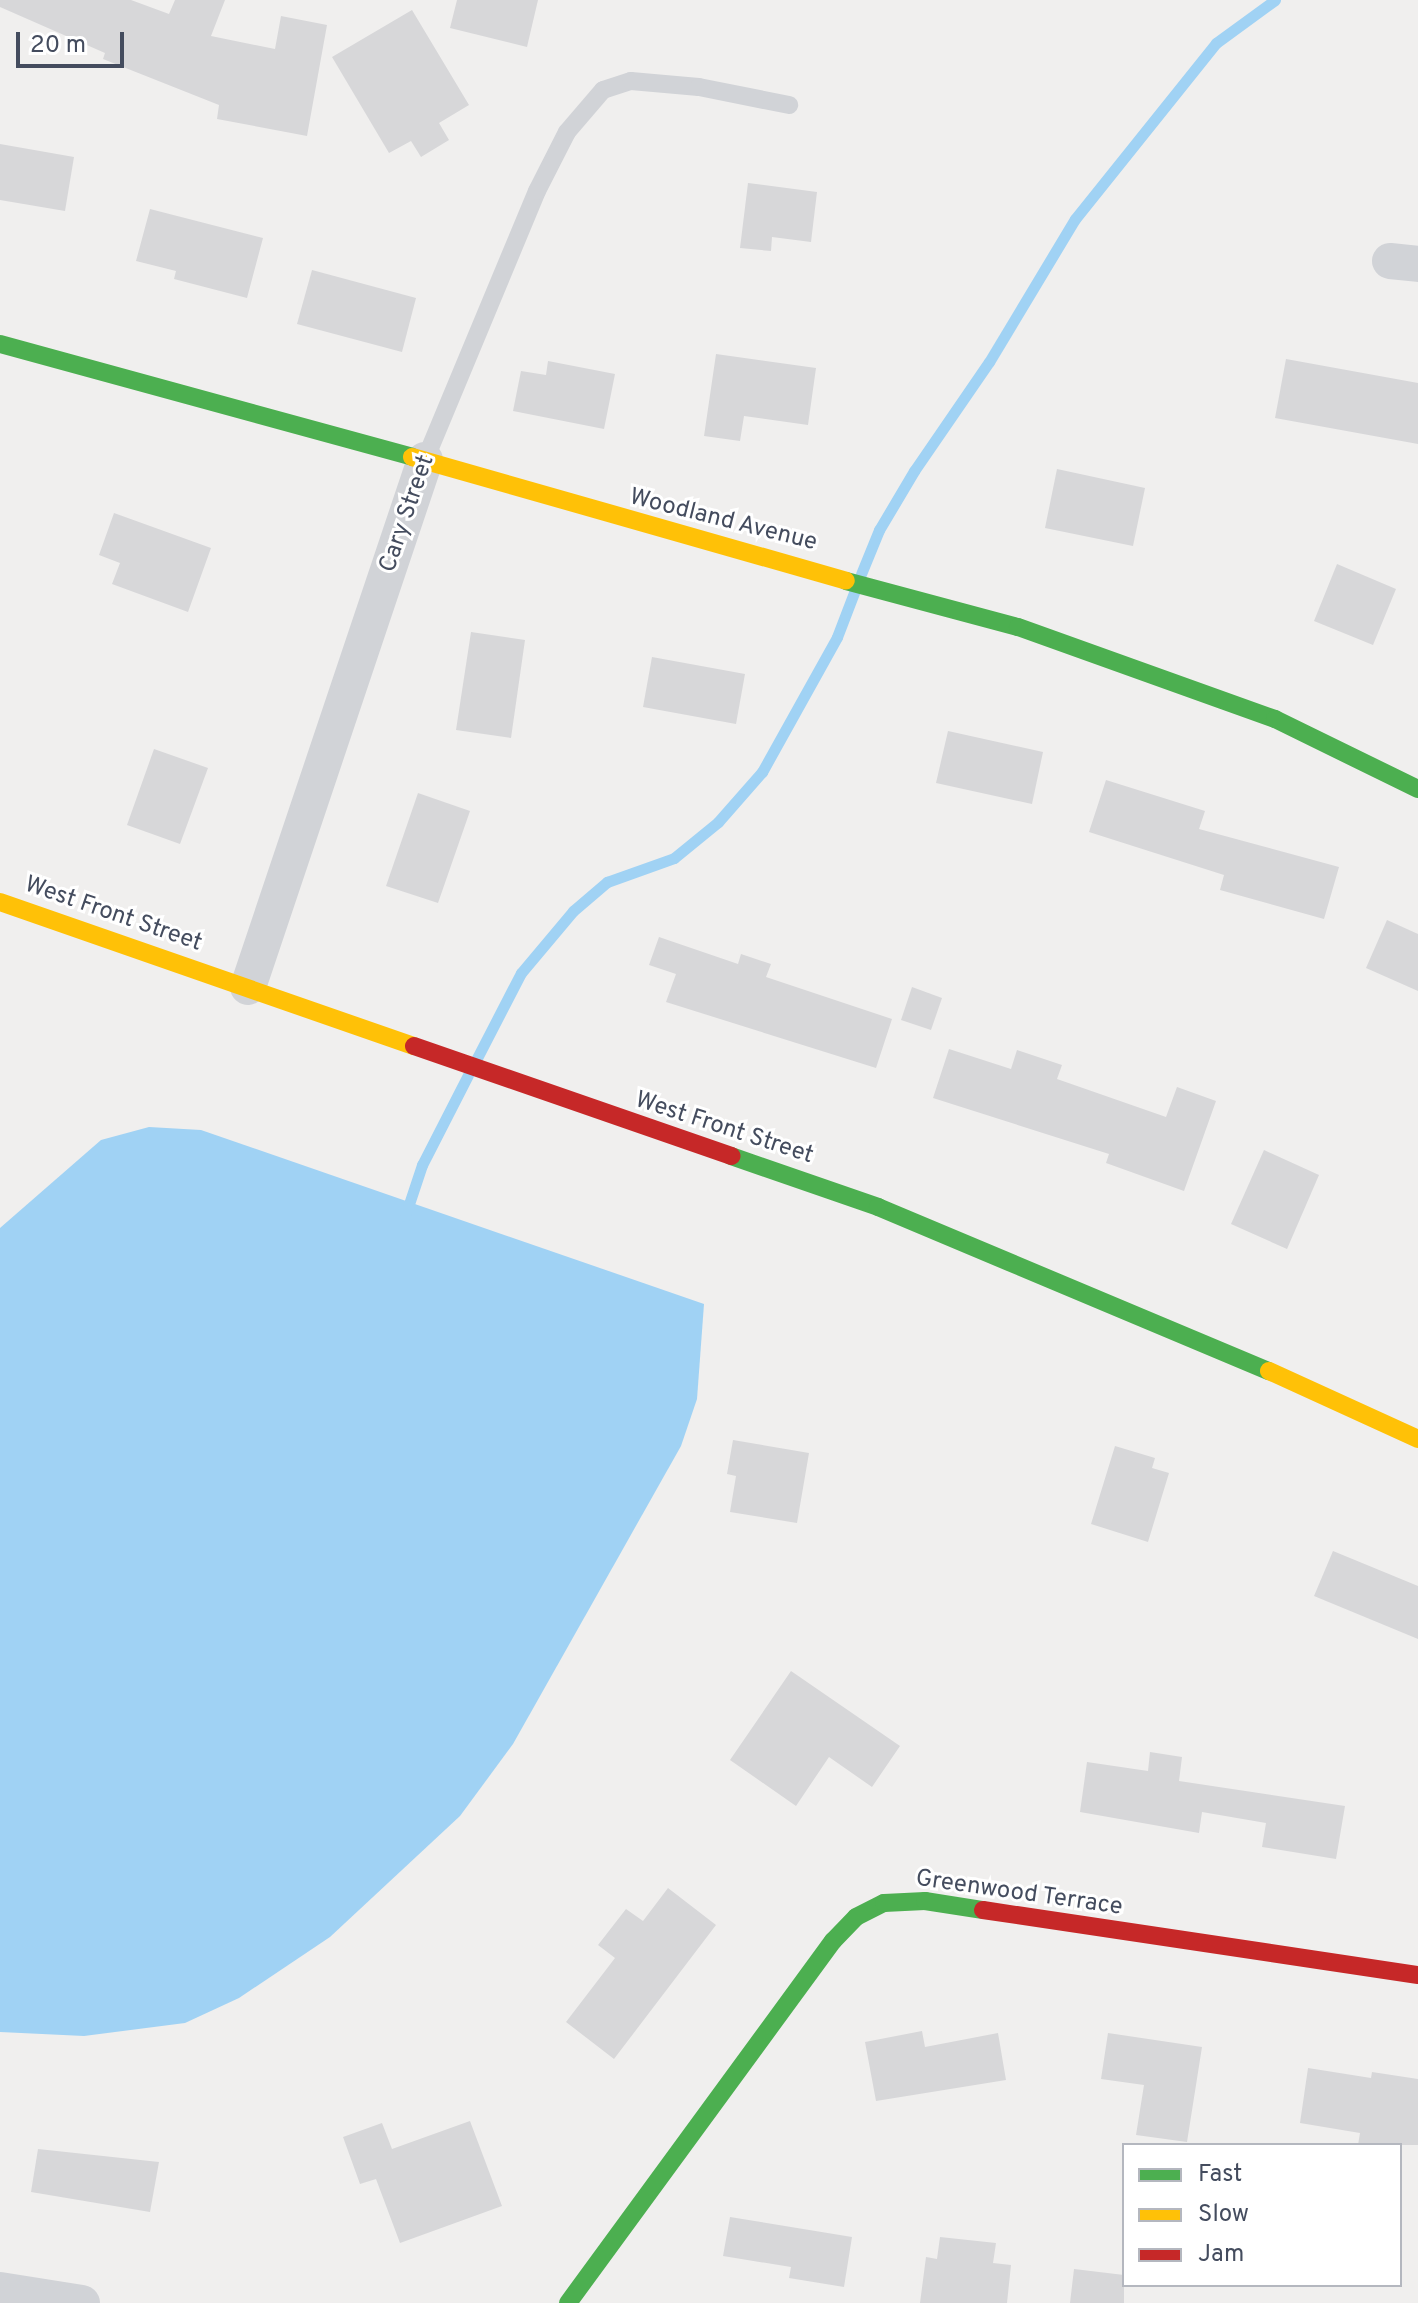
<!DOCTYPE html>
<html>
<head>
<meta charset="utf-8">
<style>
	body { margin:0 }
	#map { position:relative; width:1418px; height:2303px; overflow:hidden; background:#f0efee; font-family:Overpass,sans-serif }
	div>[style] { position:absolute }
	.water>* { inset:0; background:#a0d2f4 }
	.stream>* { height:11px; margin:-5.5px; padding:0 5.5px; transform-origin:5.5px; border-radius:5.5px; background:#a0d2f4 }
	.building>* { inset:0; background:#d7d7d9 }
	.lane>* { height:18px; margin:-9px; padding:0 9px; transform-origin:9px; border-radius:9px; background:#d1d3d7 }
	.street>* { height:36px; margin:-18px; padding:0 18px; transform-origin:18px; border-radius:18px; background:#d1d3d7 }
	.fast>* { height:18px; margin:-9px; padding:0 9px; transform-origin:9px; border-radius:9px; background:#4caf50 }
	.slow>* { height:18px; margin:-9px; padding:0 9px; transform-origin:9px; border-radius:9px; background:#ffc107 }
	.jam>* { height:18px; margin:-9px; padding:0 9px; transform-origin:9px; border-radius:9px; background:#c62828 }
	span { translate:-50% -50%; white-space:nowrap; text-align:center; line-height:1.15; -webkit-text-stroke:6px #fff; paint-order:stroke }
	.street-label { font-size:24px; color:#444c5e }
	.legend { position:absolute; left:1122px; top:2143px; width:280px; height:144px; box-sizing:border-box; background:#fff; border:2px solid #b4b7bf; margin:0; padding:10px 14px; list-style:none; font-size:24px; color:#444c5e }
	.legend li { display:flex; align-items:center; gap:16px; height:40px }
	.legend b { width:40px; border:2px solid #b4b7bf }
	.scale { position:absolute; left:16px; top:32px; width:108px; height:36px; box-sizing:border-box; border:4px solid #444c5e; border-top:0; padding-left:10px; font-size:24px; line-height:28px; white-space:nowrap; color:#444c5e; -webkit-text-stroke:6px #fff; paint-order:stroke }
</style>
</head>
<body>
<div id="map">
	<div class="water">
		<div style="clip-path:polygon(149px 1127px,201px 1130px,704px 1304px,697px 1399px,681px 1446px,513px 1744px,460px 1816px,330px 1937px,239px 1998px,185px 2023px,84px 2036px,0 2032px,0 1228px,101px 1140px)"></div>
	</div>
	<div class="stream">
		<div style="left:861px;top:574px;width:48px;rotate:-67.8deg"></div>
		<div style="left:879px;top:530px;width:69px;rotate:-59.3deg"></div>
		<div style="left:914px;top:471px;width:132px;rotate:-55.5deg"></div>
		<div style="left:989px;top:362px;width:167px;rotate:-59deg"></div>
		<div style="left:1075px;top:219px;width:226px;rotate:-51.3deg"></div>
		<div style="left:1216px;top:43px;width:73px;rotate:-36.1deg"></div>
		<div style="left:476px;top:1060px;width:98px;rotate:-62.7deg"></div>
		<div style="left:521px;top:973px;width:81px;rotate:-50deg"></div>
		<div style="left:573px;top:911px;width:45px;rotate:-40.5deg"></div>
		<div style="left:607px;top:882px;width:71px;rotate:-19.7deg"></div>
		<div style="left:674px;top:858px;width:57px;rotate:-39.3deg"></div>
		<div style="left:718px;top:822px;width:67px;rotate:-48.7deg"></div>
		<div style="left:762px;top:772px;width:154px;rotate:-60.9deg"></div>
		<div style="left:837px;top:637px;width:50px;rotate:-69deg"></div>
		<div style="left:405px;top:1216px;width:54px;rotate:-71.6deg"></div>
		<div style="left:422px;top:1165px;width:101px;rotate:-62.9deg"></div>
	</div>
	<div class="building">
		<div style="clip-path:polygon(0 0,131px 0,169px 14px,175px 0,225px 0,211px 36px,275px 49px,281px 16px,327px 25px,307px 136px,217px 119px,219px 105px,103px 59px,105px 53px,0 7px)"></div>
		<div style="clip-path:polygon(457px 0,538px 0,527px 47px,450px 28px)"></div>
		<div style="clip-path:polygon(412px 10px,469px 105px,439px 123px,449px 140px,421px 157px,411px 141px,389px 153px,332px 57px)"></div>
		<div style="clip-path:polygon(0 144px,74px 157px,65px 211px,0 200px)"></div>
		<div style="clip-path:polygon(748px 183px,817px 192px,811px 242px,772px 237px,771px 251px,740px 248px)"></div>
		<div style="clip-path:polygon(150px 209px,263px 238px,247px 298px,174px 279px,176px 271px,136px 261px)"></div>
		<div style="clip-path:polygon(312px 270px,416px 298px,402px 352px,297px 324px)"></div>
		<div style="clip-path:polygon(716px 354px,816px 368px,808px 425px,744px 416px,740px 441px,704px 436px)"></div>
		<div style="clip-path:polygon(1286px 359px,1418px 383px,1418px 444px,1275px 418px)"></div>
		<div style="clip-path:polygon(548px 361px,615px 374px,604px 429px,513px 411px,521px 371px,546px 375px)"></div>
		<div style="clip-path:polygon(1057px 469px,1145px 488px,1133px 546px,1045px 528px)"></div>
		<div style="clip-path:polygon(114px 513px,211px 548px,188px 612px,112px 584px,120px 563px,99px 555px)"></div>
		<div style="clip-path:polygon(1337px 564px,1396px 589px,1373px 645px,1314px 621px)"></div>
		<div style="clip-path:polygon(471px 632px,525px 640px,511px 738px,456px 730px)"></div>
		<div style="clip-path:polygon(652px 657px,745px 674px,736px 724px,643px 707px)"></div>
		<div style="clip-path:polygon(948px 731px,1043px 752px,1032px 804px,936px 783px)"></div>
		<div style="clip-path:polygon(154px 749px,208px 768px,180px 844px,127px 825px)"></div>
		<div style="clip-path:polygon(1106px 780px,1205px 811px,1199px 829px,1339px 867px,1324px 919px,1220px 890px,1224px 875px,1089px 832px)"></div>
		<div style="clip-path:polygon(418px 793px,470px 811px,438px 903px,386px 886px)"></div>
		<div style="clip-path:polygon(1387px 920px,1418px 934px,1418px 991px,1366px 968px)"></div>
		<div style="clip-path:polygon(659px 937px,738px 964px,741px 954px,771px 964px,766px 977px,892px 1019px,876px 1068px,666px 1002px,676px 974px,649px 965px)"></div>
		<div style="clip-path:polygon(912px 987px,942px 998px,931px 1030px,901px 1020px)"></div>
		<div style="clip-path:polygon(949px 1049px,1011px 1069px,1017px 1050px,1062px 1065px,1057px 1079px,1166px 1117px,1177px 1087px,1216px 1101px,1184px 1191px,1106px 1163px,1109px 1154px,933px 1098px)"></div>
		<div style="clip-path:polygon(1264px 1150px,1319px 1175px,1287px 1249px,1231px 1224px)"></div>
		<div style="clip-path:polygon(733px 1440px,809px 1453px,797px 1523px,730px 1512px,736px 1476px,727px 1474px)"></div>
		<div style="clip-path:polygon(1115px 1446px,1155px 1458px,1152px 1468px,1169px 1473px,1148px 1542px,1091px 1524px)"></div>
		<div style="clip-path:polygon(1333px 1551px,1418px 1586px,1418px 1639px,1314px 1596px)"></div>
		<div style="clip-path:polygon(791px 1671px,900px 1746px,872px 1787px,829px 1757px,796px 1806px,730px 1760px)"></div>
		<div style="clip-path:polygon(1150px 1752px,1182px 1757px,1179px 1781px,1345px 1806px,1336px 1859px,1262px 1847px,1266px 1823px,1202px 1812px,1199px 1833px,1080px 1812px,1087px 1762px,1148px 1771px)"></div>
		<div style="clip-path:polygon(668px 1888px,716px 1925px,614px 2059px,566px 2022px,615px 1958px,598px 1945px,626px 1909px,643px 1921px)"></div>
		<div style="clip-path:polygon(922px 2031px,925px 2047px,998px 2033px,1006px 2080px,876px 2101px,865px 2042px)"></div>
		<div style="clip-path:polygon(1108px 2033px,1202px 2047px,1187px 2142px,1136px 2135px,1144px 2085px,1101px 2079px)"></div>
		<div style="clip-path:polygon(1308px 2068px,1371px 2078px,1372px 2072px,1418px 2079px,1418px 2145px,1358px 2145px,1360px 2133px,1300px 2123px)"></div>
		<div style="clip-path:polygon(470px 2121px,502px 2206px,400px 2243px,376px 2179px,360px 2184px,343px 2137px,382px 2123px,392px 2149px)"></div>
		<div style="clip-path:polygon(38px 2149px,159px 2162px,150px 2212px,31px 2192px)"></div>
		<div style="clip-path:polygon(730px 2217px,852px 2237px,844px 2287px,789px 2278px,791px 2267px,723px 2256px)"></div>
		<div style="clip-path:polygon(940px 2237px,996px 2243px,993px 2263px,1011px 2265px,1007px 2303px,920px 2303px,926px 2257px,937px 2259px)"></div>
		<div style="clip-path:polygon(1074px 2269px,1124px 2275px,1124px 2303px,1070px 2303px)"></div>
	</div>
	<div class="lane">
		<div style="left:425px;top:460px;width:291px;rotate:-67.4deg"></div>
		<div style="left:537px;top:191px;width:66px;rotate:-63deg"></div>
		<div style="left:567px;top:132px;width:55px;rotate:-49.4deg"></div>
		<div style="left:603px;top:90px;width:29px;rotate:-18deg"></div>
		<div style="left:631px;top:81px;width:68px;rotate:5deg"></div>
		<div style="left:699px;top:87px;width:92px;rotate:11.3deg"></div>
	</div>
	<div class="street">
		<div style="left:1390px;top:261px;width:28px;rotate:6deg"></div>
		<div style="left:248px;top:987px;width:556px;rotate:-71.43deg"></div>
		<div style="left:0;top:2290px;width:83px;rotate:9deg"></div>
	</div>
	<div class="fast">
		<div style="left:0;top:344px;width:427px;rotate:15.3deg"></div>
		<div style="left:846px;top:581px;width:178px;rotate:15deg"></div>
		<div style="left:1018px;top:627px;width:273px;rotate:19.7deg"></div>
		<div style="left:1275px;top:719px;width:159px;rotate:26.1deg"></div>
		<div style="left:731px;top:1156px;width:156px;rotate:19.1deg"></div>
		<div style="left:878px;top:1207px;width:424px;rotate:22.8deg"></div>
		<div style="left:568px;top:2303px;width:449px;rotate:-53.8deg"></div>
		<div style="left:833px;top:1941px;width:33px;rotate:-46deg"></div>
		<div style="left:856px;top:1917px;width:31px;rotate:-27deg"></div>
		<div style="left:884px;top:1903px;width:41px;rotate:-2.8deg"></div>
		<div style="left:925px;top:1901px;width:59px;rotate:8.8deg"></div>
	</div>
	<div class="slow">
		<div style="left:412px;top:457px;width:451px;rotate:15.9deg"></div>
		<div style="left:0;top:902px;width:438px;rotate:19.2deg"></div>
		<div style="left:1269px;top:1371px;width:164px;rotate:24.5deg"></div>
	</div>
	<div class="jam">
		<div style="left:414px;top:1046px;width:336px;rotate:19.1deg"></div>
		<div style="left:983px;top:1910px;width:440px;rotate:8.5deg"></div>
	</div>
	<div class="street-label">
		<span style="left:408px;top:514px;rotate:-71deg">Cary Street</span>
		<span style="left:723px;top:521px;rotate:14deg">Woodland Avenue</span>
		<span style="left:113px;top:915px;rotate:19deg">West Front Street</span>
		<span style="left:724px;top:1129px;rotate:18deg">West Front Street</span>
		<span style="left:1019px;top:1894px;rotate:8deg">Greenwood Terrace</span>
	</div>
	<ul class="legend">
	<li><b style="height:10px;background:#4caf50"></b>Fast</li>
	<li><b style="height:10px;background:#ffc107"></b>Slow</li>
	<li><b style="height:10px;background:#c62828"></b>Jam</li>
	</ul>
	<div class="scale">20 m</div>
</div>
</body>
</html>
